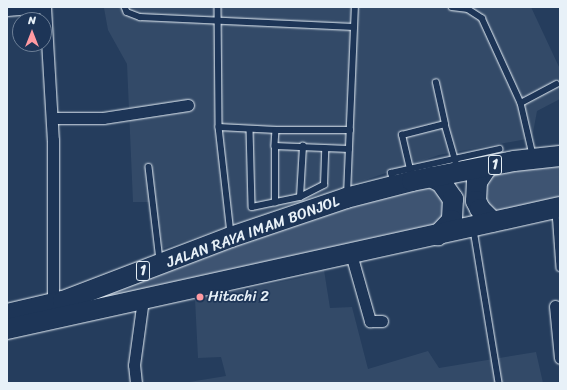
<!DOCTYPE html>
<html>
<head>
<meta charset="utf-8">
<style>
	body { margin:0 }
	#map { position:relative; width:567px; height:390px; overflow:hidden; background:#253d5d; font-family:Sriracha,sans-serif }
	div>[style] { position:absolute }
	.built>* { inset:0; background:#334a68 }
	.green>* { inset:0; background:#3e5472 }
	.roads { filter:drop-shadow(0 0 1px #e8f1f8) drop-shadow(0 0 1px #e8f1f8) }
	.lane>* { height:5.5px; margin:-2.75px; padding:0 2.75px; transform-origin:2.75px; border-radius:2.75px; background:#1d3557 }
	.street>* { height:11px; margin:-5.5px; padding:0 5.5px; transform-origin:5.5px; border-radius:5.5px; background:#1d3557 }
	.highway>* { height:20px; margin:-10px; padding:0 10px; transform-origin:10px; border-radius:10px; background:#1d3557 }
	.dots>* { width:11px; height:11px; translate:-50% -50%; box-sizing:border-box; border:2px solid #1d3557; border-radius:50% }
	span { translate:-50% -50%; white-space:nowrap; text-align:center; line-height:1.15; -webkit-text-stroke:3.5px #1d3557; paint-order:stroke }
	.shield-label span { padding:1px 3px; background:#1d3557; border:1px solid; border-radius:3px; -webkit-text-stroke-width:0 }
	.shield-label { font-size:14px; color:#e8f1f8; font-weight:700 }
	.street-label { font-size:15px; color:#e8f1f8 }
	.poi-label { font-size:15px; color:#e8f1f8 }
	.left { translate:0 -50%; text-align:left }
	.frame { position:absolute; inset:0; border:8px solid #e8f1f8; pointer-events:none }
	.north { position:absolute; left:12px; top:12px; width:40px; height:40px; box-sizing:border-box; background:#1d3557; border:1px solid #6e8097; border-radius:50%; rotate:0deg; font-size:11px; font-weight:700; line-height:16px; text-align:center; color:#e8f1f8 }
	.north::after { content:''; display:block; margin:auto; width:14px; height:18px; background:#ff9aa2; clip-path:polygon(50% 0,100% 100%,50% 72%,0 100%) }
</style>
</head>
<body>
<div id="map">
	<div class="built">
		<div style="clip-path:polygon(531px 7px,560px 69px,560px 99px,537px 111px,532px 138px,439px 155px,156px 251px,151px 202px,133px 202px,127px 64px,108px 30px,104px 8px)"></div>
		<div style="clip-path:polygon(324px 270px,330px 308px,352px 307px,368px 369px,428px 351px,439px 368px,536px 352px,543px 383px,183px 383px,226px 376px,221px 357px,198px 358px,195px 299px,300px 278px)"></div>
	</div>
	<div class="green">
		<div style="clip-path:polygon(560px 156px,560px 207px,493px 222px,475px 191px,481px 174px)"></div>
		<div style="clip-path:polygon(441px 182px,447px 229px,143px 299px,53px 304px,231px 237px)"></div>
	</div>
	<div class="roads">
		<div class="lane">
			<div style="left:125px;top:7px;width:5px;rotate:68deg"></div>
			<div style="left:127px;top:12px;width:14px;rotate:21deg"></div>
			<div style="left:140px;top:17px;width:214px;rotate:2.7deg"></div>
			<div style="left:218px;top:7px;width:120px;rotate:89.5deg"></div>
			<div style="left:219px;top:127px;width:108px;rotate:83.6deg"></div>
			<div style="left:452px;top:7px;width:16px;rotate:7deg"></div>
			<div style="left:468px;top:9px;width:17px;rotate:33deg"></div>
			<div style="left:482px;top:18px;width:94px;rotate:65.4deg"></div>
			<div style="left:521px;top:103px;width:53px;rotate:77deg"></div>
			<div style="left:521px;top:103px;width:40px;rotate:-28deg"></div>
			<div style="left:445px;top:124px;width:40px;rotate:74deg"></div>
			<div style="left:219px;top:127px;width:57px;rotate:3deg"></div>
			<div style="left:276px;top:130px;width:16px;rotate:94deg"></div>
			<div style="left:275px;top:146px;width:74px;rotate:2.3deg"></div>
			<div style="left:250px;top:129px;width:78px;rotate:88.5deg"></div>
			<div style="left:252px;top:207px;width:49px;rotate:-11.8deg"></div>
			<div style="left:300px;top:197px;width:27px;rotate:-27deg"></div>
			<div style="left:324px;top:185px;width:36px;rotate:-88deg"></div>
			<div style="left:276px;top:130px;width:74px"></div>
			<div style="left:149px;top:167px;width:95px;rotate:83.3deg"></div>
			<div style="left:412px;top:178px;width:44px;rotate:-103.1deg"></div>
			<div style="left:402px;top:135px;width:44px;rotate:-14.3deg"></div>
			<div style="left:445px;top:124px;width:42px;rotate:-102.4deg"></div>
			<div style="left:394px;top:183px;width:10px;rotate:-107deg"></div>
			<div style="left:391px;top:173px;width:111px;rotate:-12.5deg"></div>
			<div style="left:347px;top:195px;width:188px;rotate:-87.6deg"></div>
			<div style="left:300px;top:197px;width:51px;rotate:-86.6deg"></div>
			<div style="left:275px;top:203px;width:57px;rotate:-90deg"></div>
			<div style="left:556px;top:212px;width:56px;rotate:85.9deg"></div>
			<div style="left:474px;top:230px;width:155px;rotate:80.7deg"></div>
		</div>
		<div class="street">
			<div style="left:7px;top:10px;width:38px;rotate:-5deg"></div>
			<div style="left:45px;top:7px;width:133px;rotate:86.6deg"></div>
			<div style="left:53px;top:140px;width:164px;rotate:90deg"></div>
			<div style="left:52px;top:118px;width:51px"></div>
			<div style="left:103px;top:118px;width:86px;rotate:-8.7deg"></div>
			<div style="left:351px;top:254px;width:70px;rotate:74.2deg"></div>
			<div style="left:370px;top:321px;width:12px"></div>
			<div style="left:555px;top:306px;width:52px;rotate:84.5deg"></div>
			<div style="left:136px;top:383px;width:18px;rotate:-96deg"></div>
			<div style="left:134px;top:365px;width:67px;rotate:-82.2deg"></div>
		</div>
		<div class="highway">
			<div style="left:487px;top:167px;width:18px;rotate:124deg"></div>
			<div style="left:477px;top:182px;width:19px;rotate:93deg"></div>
			<div style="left:476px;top:201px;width:9px;rotate:63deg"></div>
			<div style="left:480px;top:209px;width:18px;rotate:45deg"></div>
			<div style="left:431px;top:177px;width:11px;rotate:27deg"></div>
			<div style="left:441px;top:182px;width:21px;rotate:55deg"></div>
			<div style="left:453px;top:199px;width:21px;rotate:93deg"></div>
			<div style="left:452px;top:220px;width:21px;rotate:133deg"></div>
			<div style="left:7px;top:314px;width:57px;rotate:-13.1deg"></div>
			<div style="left:63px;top:301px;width:180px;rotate:-20.9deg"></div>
			<div style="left:231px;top:237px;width:121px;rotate:-18.7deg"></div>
			<div style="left:346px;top:198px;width:68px;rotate:-14.4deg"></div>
			<div style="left:412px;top:181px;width:104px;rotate:-11.1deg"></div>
			<div style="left:514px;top:161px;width:46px;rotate:-6.2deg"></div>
			<div style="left:7px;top:329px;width:566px;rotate:-12.44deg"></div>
		</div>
	</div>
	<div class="dots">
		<div style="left:200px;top:297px;background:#ff9aa2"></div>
	</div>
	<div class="shield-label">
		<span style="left:495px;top:165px">1</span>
		<span style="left:143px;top:271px">1</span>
	</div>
	<div class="street-label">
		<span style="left:253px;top:232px;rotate:-20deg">JALAN RAYA IMAM BONJOL</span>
	</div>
	<div class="poi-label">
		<span class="left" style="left:208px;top:297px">Hitachi 2</span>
	</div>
	<div class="frame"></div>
	<div class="north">N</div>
</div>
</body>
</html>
